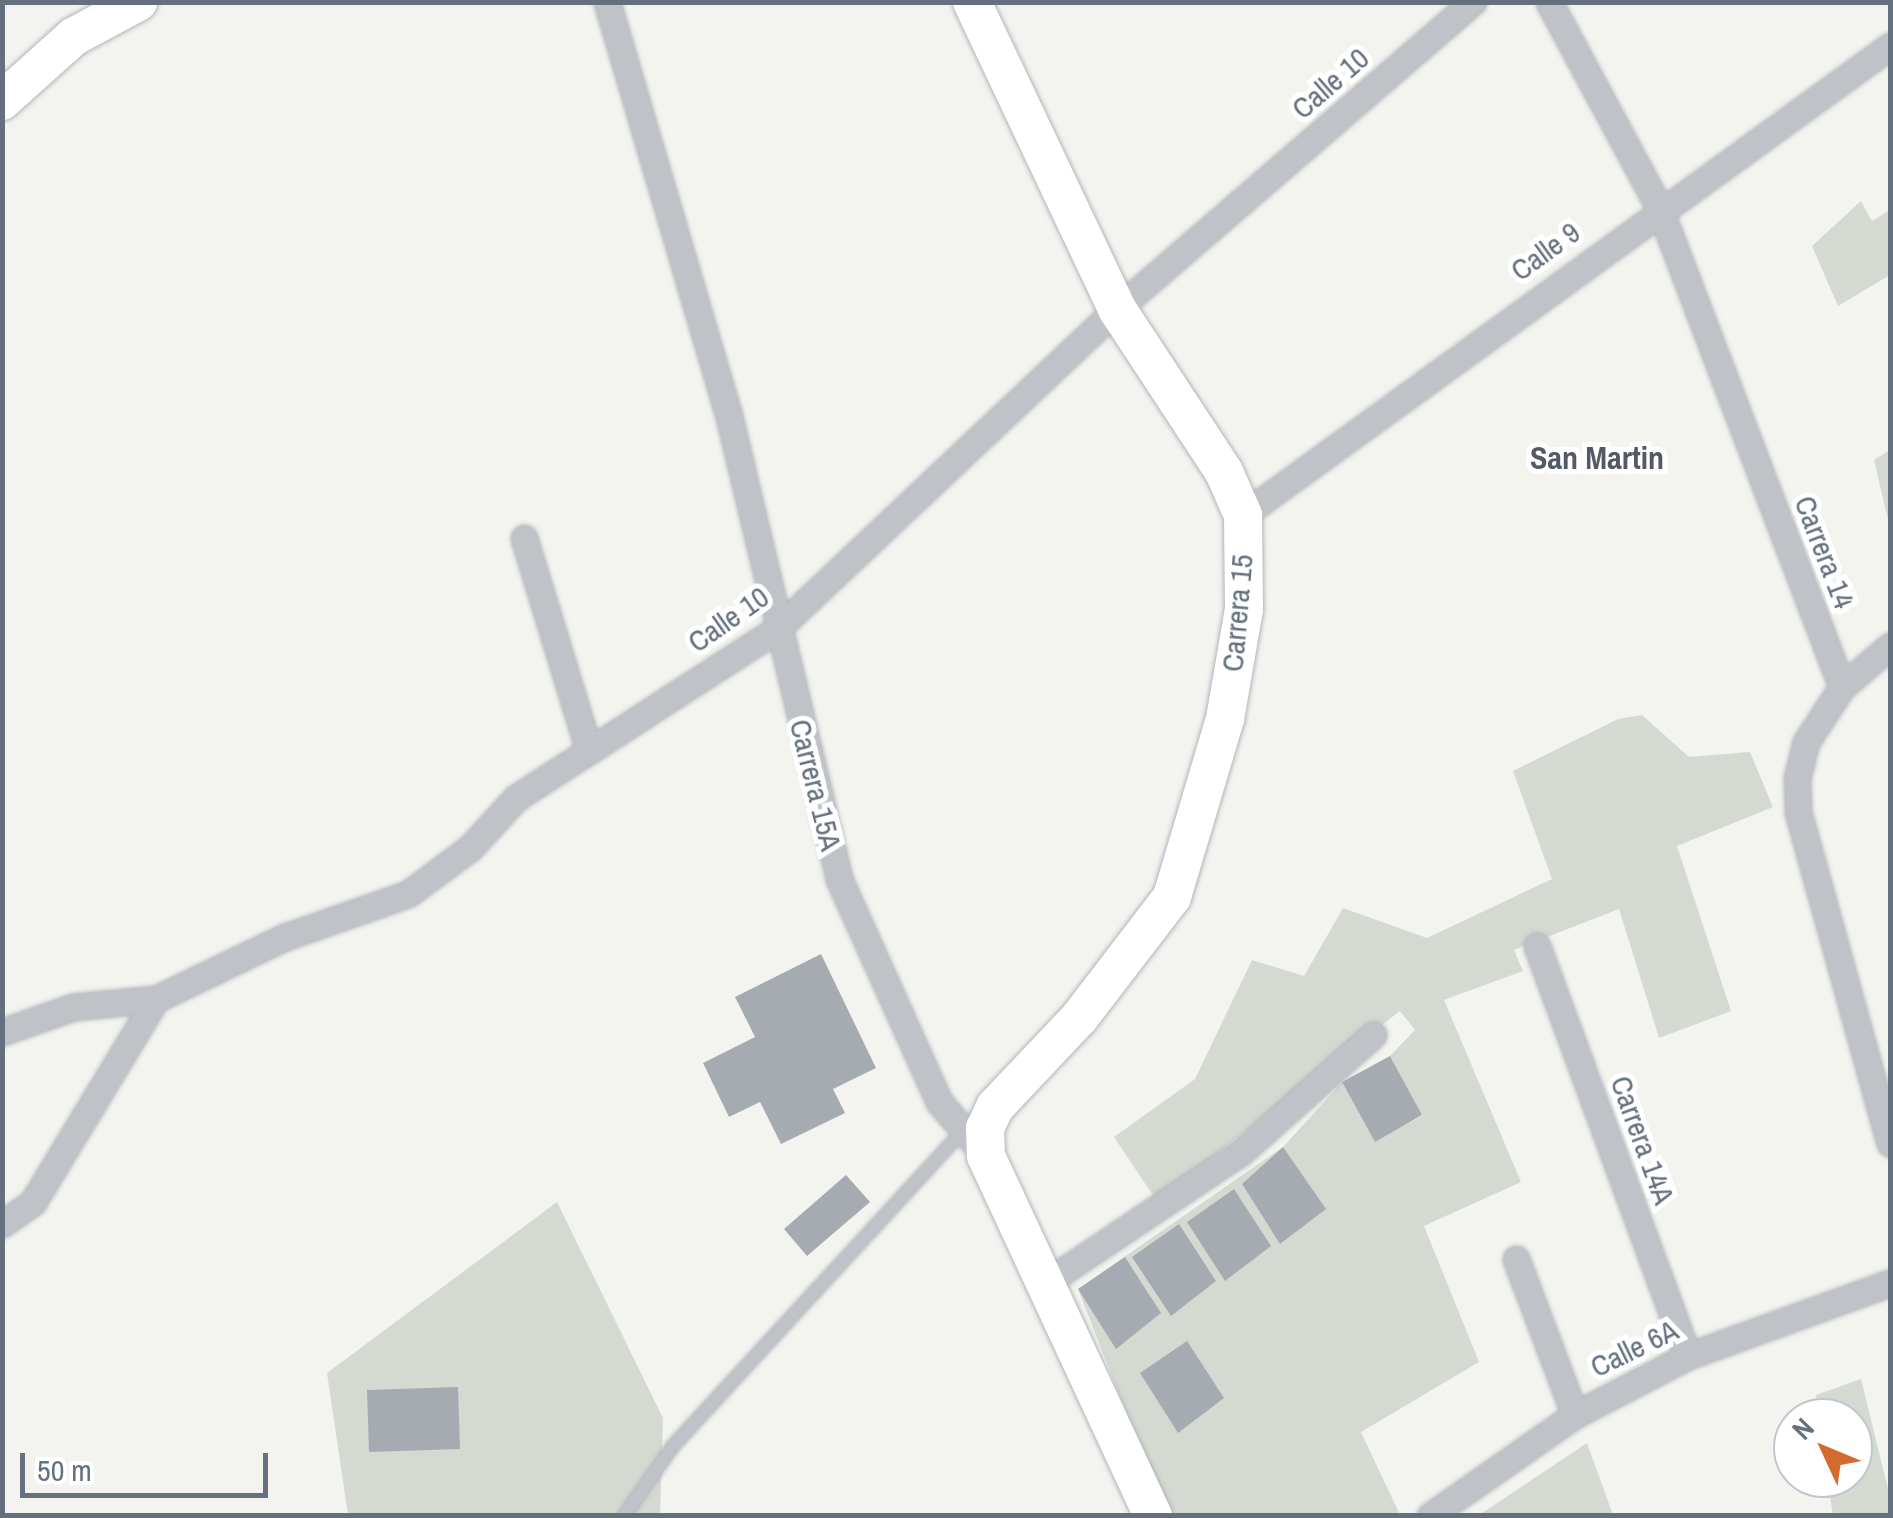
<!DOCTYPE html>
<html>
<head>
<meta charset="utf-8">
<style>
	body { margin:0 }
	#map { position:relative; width:1893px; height:1518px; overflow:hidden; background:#f3f4f0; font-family:"Archivo Narrow",sans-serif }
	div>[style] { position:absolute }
	.green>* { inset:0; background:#d4dad2 }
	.building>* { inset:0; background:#a6abb2 }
	.roads { filter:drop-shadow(0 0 2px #b2b5ba) drop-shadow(0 0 2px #b2b5ba) }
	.lane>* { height:12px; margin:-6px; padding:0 6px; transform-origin:6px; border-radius:6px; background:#bfc2c6 }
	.street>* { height:25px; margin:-12.5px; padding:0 12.5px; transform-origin:12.5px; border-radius:12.5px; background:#bfc2c6 }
	.secondary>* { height:38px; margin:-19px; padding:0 19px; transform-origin:19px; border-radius:19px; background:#fff }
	span { translate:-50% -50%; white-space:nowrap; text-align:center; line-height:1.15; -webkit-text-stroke:10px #fff; paint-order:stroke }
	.street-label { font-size:30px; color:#65707f }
	.neighbourhood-label { font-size:32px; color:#535a65; font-weight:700 }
	.frame { position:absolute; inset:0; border:5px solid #65707f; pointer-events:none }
	.north { position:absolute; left:1773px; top:1398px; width:100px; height:100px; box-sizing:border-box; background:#fff; border:2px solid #c1c6cc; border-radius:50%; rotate:314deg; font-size:28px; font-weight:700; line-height:40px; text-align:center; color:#65707f }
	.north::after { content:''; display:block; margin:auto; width:35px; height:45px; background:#d36b31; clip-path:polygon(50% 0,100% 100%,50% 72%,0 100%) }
	.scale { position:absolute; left:20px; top:1453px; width:248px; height:45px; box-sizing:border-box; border:5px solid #65707f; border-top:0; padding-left:12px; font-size:30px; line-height:35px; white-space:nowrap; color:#65707f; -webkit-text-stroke:8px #fff; paint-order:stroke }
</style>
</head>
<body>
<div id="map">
	<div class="green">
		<div style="clip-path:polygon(1861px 201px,1872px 221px,1890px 210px,1890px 275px,1838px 306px,1812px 246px)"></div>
		<div style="clip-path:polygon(1890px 450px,1890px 528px,1874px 460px)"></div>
		<div style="clip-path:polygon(1642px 715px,1689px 757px,1750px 752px,1773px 807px,1677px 846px,1731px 1011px,1659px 1038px,1619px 909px,1514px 950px,1523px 971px,1444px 1000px,1521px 1182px,1424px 1226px,1479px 1362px,1361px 1432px,1400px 1515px,1166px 1515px,1078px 1289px,1283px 1147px,1342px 1082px,1375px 1141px,1422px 1116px,1390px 1056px,1415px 1030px,1400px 1011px,1156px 1200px,1114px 1137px,1195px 1079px,1252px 960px,1304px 976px,1343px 908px,1427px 938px,1552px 879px,1513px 771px,1618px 719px)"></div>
		<div style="clip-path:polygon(557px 1202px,663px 1418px,660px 1515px,348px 1515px,327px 1373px)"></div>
		<div style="clip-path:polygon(1861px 1379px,1890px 1497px,1890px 1515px,1833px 1515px,1827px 1478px,1853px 1478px,1853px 1418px,1819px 1418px,1816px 1395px)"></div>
		<div style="clip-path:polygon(1587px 1443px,1613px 1515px,1479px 1515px)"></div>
	</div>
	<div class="building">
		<div style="clip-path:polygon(821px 954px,876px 1068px,833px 1089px,845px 1113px,781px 1144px,760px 1102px,729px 1117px,703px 1063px,755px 1037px,735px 997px)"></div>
		<div style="clip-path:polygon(1390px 1056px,1422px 1115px,1375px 1142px,1342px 1082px)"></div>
		<div style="clip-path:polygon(1283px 1147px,1326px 1209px,1280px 1244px,1242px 1184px)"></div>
		<div style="clip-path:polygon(846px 1175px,870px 1202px,807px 1256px,784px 1229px)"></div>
		<div style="clip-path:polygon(1234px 1189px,1271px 1246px,1225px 1281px,1187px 1222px)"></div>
		<div style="clip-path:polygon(1179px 1224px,1216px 1281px,1171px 1316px,1132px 1257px)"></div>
		<div style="clip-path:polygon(1125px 1257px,1161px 1313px,1116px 1349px,1078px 1289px)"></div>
		<div style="clip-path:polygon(1187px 1341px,1224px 1398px,1178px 1433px,1140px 1373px)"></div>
		<div style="clip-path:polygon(458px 1387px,460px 1449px,369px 1452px,367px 1390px)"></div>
	</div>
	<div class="roads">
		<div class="lane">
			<div style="left:624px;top:1516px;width:85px;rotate:-55deg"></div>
			<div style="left:673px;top:1446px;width:425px;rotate:-47.4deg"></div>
		</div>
		<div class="street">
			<div style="left:607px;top:2px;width:427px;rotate:73.6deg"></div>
			<div style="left:728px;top:412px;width:480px;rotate:76.6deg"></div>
			<div style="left:839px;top:879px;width:244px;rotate:65.8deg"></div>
			<div style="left:939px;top:1102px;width:72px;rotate:49deg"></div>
			<div style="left:1549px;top:2px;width:233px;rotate:61.8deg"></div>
			<div style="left:1659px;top:207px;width:514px;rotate:69.13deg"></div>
			<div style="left:1842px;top:687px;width:66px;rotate:123.2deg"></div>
			<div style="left:1806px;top:742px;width:37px;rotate:104deg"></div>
			<div style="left:1797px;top:778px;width:34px;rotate:88deg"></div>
			<div style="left:1798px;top:812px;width:344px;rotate:74.5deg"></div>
			<div style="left:1243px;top:515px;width:799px;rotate:-35.94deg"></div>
			<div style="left:524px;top:538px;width:222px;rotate:73deg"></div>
			<div style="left:1842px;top:687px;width:63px;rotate:-40.5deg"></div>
			<div style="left:1537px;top:946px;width:437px;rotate:69.8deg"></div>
			<div style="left:2px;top:1032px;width:75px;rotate:-19.4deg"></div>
			<div style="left:73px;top:1007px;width:83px;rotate:-5.5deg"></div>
			<div style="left:2px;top:1224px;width:38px;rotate:-35deg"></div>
			<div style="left:33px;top:1202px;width:237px;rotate:-58.8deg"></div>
			<div style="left:156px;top:999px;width:143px;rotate:-25.7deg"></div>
			<div style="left:285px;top:937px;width:130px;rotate:-19.3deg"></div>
			<div style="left:408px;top:894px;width:77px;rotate:-36.6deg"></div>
			<div style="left:470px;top:848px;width:68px;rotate:-47.4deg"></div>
			<div style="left:516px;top:798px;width:311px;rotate:-32.9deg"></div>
			<div style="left:777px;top:629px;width:467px;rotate:-43.3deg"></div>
			<div style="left:1117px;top:309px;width:470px;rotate:-40.8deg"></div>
			<div style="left:1516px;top:1259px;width:167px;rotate:69.3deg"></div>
			<div style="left:1047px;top:1282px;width:232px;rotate:-33.8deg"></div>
			<div style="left:1240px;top:1153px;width:178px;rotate:-41.6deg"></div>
			<div style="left:1430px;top:1516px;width:177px;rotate:-34.9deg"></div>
			<div style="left:1575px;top:1415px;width:127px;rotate:-27.6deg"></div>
			<div style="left:1688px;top:1356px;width:215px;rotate:-19.9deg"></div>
		</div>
		<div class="secondary">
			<div style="left:972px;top:2px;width:340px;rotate:64.7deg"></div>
			<div style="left:1117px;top:309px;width:195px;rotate:56.7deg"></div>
			<div style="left:1224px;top:472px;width:47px;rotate:66.2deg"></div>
			<div style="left:1243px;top:515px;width:94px;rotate:89.4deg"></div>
			<div style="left:1244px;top:609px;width:112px;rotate:99.8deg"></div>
			<div style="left:1225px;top:719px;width:186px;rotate:106.6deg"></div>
			<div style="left:1172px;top:897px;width:151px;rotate:127.5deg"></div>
			<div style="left:1080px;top:1017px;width:124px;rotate:133.4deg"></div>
			<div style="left:995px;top:1107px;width:23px;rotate:115deg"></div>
			<div style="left:985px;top:1128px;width:28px;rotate:88deg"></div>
			<div style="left:986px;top:1156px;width:397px;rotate:65.1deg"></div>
			<div style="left:2px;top:101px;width:96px;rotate:-42deg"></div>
			<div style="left:73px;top:37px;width:74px;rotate:-28.3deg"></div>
		</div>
	</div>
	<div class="street-label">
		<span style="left:1330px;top:83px;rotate:-41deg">Calle 10</span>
		<span style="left:1545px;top:251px;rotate:-36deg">Calle 9</span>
		<span style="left:1825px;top:552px;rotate:69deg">Carrera 14</span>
		<span style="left:1237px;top:613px;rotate:-85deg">Carrera 15</span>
		<span style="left:728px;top:619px;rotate:-35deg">Calle 10</span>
		<span style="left:816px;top:785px;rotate:76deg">Carrera 15A</span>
		<span style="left:1643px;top:1140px;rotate:70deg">Carrera 14A</span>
		<span style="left:1634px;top:1348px;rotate:-26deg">Calle 6A</span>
	</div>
	<div class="neighbourhood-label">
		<span style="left:1597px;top:458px">San Martin</span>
	</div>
	<div class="frame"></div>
	<div class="north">N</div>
	<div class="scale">50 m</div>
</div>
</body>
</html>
